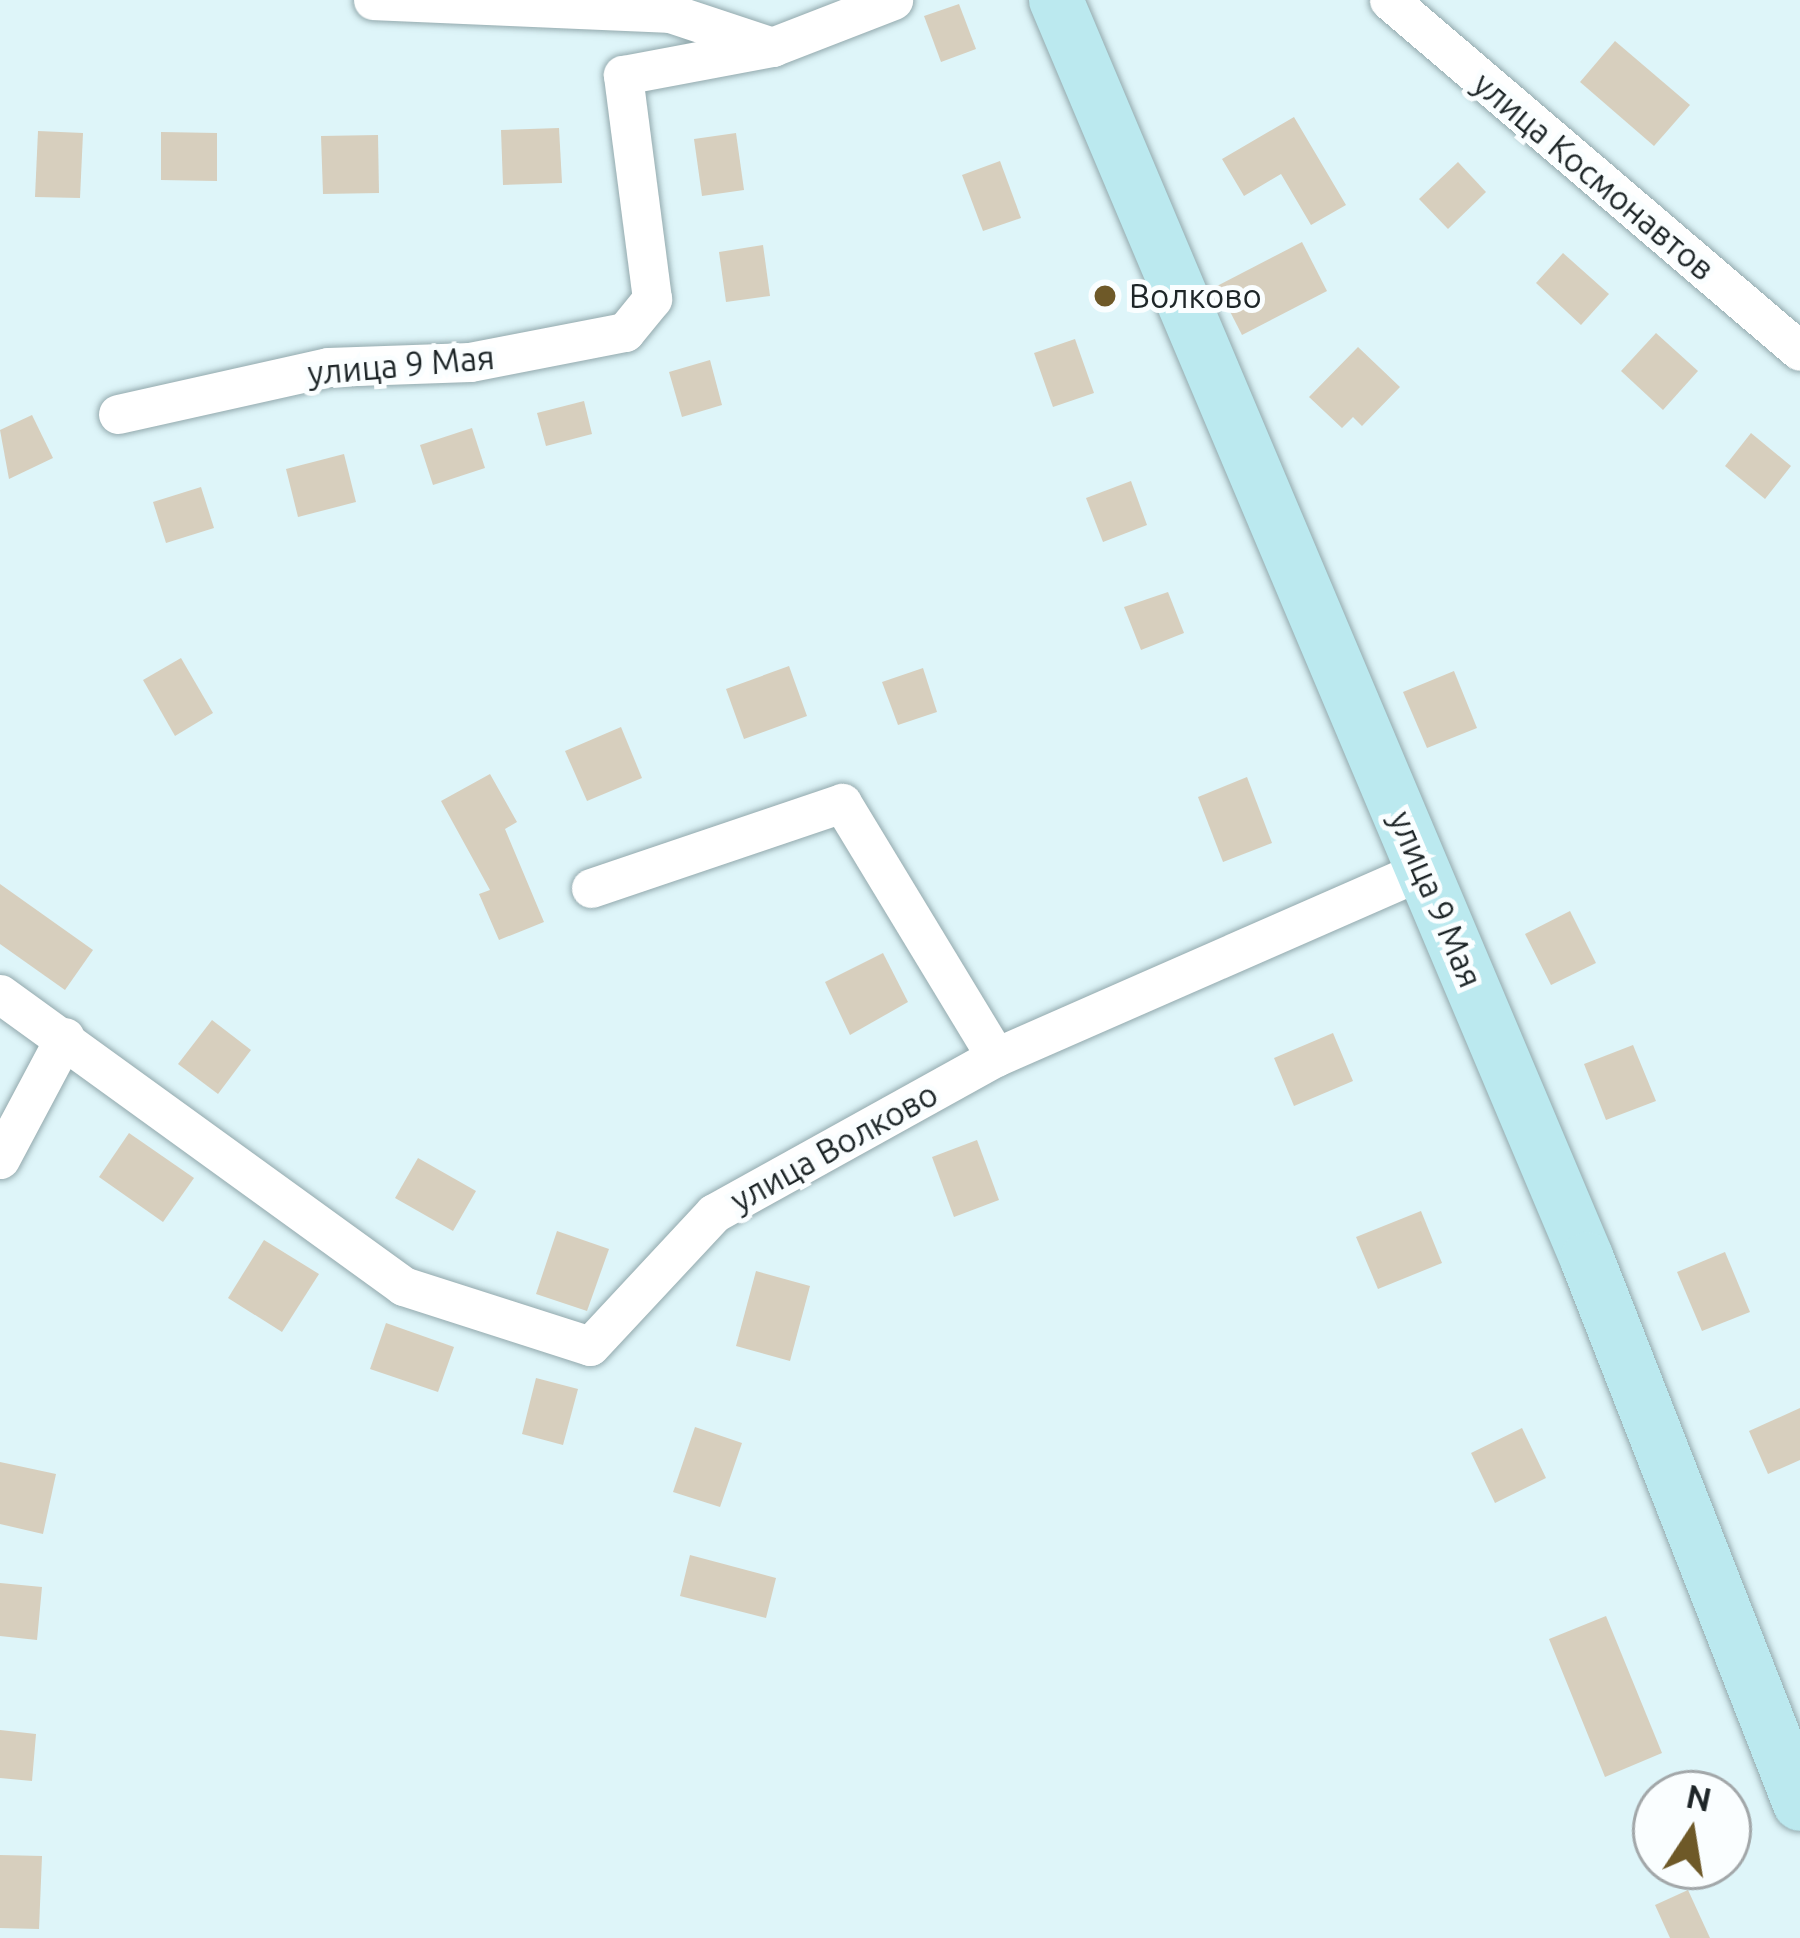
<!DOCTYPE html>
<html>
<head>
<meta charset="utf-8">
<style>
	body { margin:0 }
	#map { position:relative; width:1800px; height:1938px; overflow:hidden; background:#def5f9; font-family:Ubuntu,sans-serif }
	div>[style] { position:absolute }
	.building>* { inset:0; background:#d7cfbe }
	.roads { filter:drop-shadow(0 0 3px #93a9ad) drop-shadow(0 0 3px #93a9ad) }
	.minor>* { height:39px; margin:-19.5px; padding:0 19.5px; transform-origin:19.5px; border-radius:19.5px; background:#fff }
	.secondary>* { height:54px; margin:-27px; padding:0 27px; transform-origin:27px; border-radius:27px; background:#bbe9ef }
	.dots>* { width:33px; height:33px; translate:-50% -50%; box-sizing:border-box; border:6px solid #fafeff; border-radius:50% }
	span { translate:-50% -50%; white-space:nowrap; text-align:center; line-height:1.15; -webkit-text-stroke:10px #fafeff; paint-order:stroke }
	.street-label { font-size:33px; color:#1d2527 }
	.poi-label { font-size:33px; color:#1d2527 }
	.left { translate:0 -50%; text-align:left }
	.north { position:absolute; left:1632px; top:1770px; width:120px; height:120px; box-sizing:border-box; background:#fafeff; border:3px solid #a2a7a9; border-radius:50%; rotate:12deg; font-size:33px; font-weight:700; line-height:48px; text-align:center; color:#1d2527 }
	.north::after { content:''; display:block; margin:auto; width:42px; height:54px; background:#6e5928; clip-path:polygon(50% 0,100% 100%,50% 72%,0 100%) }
</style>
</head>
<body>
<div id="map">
	<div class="building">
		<div style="clip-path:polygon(959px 4px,976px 49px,941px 62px,924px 16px)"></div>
		<div style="clip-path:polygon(1615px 41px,1690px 105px,1654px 146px,1580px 82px)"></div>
		<div style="clip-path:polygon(1294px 117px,1346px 205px,1311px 225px,1281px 174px,1244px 196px,1222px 159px)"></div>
		<div style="clip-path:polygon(559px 128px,562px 183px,503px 185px,501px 130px)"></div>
		<div style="clip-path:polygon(38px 131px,83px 133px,80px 198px,35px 197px)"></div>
		<div style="clip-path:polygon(161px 132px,217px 133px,217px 181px,161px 180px)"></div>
		<div style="clip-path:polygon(736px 133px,744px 190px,702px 196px,694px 139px)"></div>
		<div style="clip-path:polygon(378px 135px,379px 193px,323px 194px,321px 136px)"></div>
		<div style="clip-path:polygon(1000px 161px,1021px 218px,983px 231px,962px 175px)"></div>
		<div style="clip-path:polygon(1458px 162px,1486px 192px,1448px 229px,1419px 199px)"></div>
		<div style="clip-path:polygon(1302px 242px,1327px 291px,1242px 335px,1217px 286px)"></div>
		<div style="clip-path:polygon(763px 245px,770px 296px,726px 302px,719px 252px)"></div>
		<div style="clip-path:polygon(1563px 253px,1609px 294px,1581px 325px,1536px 283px)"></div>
		<div style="clip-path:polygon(1656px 333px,1698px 371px,1663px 410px,1621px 371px)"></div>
		<div style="clip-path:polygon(1075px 339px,1094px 393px,1053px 407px,1034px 353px)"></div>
		<div style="clip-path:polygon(1358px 347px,1400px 387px,1362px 426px,1353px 417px,1342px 428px,1309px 397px)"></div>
		<div style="clip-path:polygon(710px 360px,722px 405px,682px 417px,669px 372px)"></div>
		<div style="clip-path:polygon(584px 401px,592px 434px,546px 446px,537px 413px)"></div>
		<div style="clip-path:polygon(32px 415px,53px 458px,9px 479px,0 430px)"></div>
		<div style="clip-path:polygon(472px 428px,485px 468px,433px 485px,420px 445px)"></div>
		<div style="clip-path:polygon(1751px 433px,1791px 466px,1765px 499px,1725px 466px)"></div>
		<div style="clip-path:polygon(344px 454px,356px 502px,298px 517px,286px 469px)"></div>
		<div style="clip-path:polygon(1131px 481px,1147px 525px,1103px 542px,1086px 498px)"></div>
		<div style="clip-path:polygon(201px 487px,214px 528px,166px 543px,153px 502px)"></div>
		<div style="clip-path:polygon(1168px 592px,1184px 633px,1141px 650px,1124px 607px)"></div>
		<div style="clip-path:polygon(181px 658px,213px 713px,175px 736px,143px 680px)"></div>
		<div style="clip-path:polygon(789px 666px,807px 716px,744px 739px,726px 689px)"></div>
		<div style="clip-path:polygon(923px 668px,937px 712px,898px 725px,882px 682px)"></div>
		<div style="clip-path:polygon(1454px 671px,1477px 728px,1427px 748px,1403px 692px)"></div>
		<div style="clip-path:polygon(621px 727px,642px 778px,587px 801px,565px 751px)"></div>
		<div style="clip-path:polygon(490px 774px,517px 822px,505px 829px,544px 922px,499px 940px,479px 894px,490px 890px,441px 801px)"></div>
		<div style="clip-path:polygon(1247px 777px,1272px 843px,1223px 862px,1198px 797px)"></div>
		<div style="clip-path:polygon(0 884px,93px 950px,65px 990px,0 944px)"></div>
		<div style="clip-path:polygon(1570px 911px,1596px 963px,1551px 985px,1525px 934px)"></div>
		<div style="clip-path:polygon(883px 953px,908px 1002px,850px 1035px,825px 982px)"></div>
		<div style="clip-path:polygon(212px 1020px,251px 1050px,218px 1094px,178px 1064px)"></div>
		<div style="clip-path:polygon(1333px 1033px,1353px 1081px,1294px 1106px,1274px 1058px)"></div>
		<div style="clip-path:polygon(1633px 1045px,1656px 1101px,1606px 1120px,1584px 1064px)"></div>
		<div style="clip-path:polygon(129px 1133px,194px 1178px,163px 1222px,99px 1177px)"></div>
		<div style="clip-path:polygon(977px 1140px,999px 1200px,954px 1217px,932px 1157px)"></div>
		<div style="clip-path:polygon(418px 1158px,476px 1191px,453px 1231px,395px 1198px)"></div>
		<div style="clip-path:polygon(1421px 1211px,1442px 1263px,1378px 1289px,1356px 1237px)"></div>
		<div style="clip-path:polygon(557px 1231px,609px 1249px,587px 1311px,536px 1294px)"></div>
		<div style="clip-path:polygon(264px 1240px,319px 1274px,282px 1332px,228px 1298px)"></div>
		<div style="clip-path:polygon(1725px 1252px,1750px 1312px,1702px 1331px,1677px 1272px)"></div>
		<div style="clip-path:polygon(756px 1271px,810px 1286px,790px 1361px,736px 1346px)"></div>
		<div style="clip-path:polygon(386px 1323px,454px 1347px,438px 1392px,370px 1369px)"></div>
		<div style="clip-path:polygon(536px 1378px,578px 1389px,563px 1445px,522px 1434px)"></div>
		<div style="clip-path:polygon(1800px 1408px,1800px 1460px,1768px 1474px,1749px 1431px)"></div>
		<div style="clip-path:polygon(695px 1427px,742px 1443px,720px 1507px,673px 1492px)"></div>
		<div style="clip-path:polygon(1522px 1428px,1546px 1478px,1495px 1503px,1471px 1453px)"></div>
		<div style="clip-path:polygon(0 1462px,56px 1474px,43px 1534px,0 1524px)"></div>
		<div style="clip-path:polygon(690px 1555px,776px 1578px,766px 1618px,680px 1596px)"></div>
		<div style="clip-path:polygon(0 1583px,42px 1587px,37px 1640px,0 1636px)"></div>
		<div style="clip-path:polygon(1606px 1616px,1662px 1753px,1605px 1777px,1549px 1639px)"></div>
		<div style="clip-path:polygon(0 1730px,36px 1734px,32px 1781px,0 1778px)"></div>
		<div style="clip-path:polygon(0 1855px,42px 1856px,39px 1929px,0 1928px)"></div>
		<div style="clip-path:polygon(1688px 1890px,1710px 1938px,1670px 1938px,1655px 1905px)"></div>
	</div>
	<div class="roads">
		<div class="minor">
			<div style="left:373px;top:0;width:297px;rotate:2.5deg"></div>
			<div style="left:670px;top:13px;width:108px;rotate:18.4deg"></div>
			<div style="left:772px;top:47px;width:130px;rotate:-21.2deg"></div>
			<div style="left:1389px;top:0;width:540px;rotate:40.5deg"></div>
			<div style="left:118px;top:414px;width:215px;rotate:-12.6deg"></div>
			<div style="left:328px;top:367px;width:142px;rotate:-2deg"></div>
			<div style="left:470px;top:362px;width:158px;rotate:-11deg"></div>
			<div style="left:625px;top:332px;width:43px;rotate:-50.7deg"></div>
			<div style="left:652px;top:299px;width:226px;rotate:-97.4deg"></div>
			<div style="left:623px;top:75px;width:152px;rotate:-10.6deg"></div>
			<div style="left:591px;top:888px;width:265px;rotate:-18.7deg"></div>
			<div style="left:842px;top:803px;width:297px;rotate:58.8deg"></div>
			<div style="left:0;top:994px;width:498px;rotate:35.9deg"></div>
			<div style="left:403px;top:1286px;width:196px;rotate:17.8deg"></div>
			<div style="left:590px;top:1346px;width:182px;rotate:-47deg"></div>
			<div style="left:714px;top:1213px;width:322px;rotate:-29deg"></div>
			<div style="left:996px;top:1057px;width:467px;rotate:-23.7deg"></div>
			<div style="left:0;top:1159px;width:138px;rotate:-62deg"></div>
		</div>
		<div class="secondary">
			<div style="left:1056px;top:0;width:1366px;rotate:67.13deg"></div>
			<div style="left:1587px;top:1259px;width:585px;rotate:68.65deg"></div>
		</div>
	</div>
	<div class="dots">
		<div style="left:1105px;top:296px;background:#6e5928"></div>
	</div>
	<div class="street-label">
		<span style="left:1594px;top:176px;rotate:40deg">улица Космонавтов</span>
		<span style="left:401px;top:365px;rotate:-5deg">улица 9 Мая</span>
		<span style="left:1436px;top:899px;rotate:67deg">улица 9 Мая</span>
		<span style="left:834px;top:1147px;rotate:-29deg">улица Волково</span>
	</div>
	<div class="poi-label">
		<span class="left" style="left:1129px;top:296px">Волково</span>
	</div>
	<div class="north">N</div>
</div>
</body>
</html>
